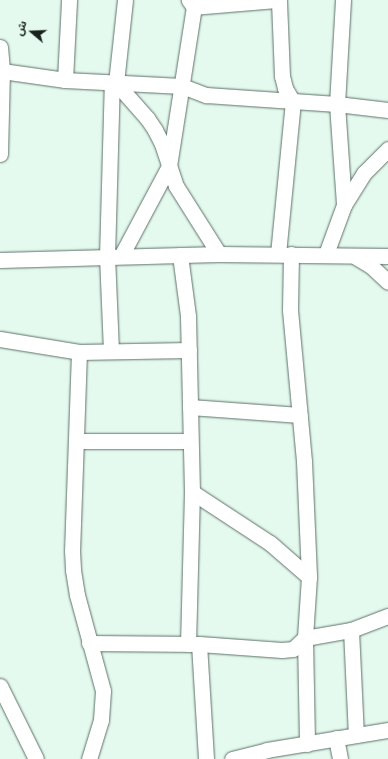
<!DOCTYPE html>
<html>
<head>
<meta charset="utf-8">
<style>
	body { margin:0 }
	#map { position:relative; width:388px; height:759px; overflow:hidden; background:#e5faef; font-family:Barlow,"Noto Sans Arabic",sans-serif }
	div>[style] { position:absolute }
	.roads { filter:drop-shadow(0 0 1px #5e7168) drop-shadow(0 0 1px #5e7168) }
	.minor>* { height:15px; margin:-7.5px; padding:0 7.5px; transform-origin:7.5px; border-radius:7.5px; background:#fff }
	span { translate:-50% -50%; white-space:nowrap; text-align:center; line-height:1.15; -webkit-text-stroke:3px #e5faef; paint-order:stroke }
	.north { position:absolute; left:12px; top:12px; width:40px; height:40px; -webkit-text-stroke:3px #e5faef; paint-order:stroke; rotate:289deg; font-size:11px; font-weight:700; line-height:16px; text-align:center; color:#19211d }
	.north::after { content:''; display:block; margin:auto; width:14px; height:18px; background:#19211d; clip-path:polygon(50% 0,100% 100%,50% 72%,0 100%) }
</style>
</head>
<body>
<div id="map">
	<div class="roads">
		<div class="minor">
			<div style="left:125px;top:0;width:83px;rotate:96.2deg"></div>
			<div style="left:116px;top:83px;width:47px;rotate:48.5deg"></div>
			<div style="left:147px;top:118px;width:14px;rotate:56deg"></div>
			<div style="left:155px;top:130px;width:16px;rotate:63deg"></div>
			<div style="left:162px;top:144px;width:44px;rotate:71.6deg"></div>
			<div style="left:176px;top:186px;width:80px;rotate:57.7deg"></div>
			<div style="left:343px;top:0;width:104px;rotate:93.3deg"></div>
			<div style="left:337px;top:104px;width:101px;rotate:86deg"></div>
			<div style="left:194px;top:7px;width:81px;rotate:-4.9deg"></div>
			<div style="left:0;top:47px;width:24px;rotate:85deg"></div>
			<div style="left:2px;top:71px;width:83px;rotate:91.4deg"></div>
			<div style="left:2px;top:71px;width:64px;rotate:8.1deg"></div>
			<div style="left:65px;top:80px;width:117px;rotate:2.9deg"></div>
			<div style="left:182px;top:86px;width:26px;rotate:21deg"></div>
			<div style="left:206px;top:95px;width:131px;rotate:3.9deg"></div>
			<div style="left:337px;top:104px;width:51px;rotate:6.7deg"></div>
			<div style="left:65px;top:80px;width:80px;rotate:-87.1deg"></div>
			<div style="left:278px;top:254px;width:153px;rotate:-84.4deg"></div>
			<div style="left:293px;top:102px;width:16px;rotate:-120deg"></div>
			<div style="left:285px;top:88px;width:12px;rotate:-104deg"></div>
			<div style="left:282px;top:76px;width:76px;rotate:-92.3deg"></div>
			<div style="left:291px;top:254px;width:56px;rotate:91deg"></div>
			<div style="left:290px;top:310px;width:152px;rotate:84.7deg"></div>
			<div style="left:304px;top:461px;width:116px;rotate:87.5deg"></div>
			<div style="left:309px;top:577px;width:61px;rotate:93.8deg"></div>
			<div style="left:305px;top:638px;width:106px;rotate:88.9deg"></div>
			<div style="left:326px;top:254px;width:52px;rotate:-69.8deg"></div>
			<div style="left:344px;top:205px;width:38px;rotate:-58deg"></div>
			<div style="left:364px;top:173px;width:34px;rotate:-45deg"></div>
			<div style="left:180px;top:255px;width:62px;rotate:82.5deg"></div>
			<div style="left:188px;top:316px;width:176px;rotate:88.7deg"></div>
			<div style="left:192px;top:492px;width:152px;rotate:91.5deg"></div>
			<div style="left:121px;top:256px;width:102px;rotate:-61.9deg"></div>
			<div style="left:169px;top:166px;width:161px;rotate:-81.1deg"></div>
			<div style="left:194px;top:7px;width:9px;rotate:-126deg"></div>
			<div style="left:356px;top:257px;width:17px;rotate:31deg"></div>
			<div style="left:371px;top:266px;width:23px;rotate:43deg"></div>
			<div style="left:0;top:260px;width:219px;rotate:-1.6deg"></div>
			<div style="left:219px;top:254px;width:169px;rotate:0.7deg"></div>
			<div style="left:0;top:339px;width:80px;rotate:9.3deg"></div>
			<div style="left:79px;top:352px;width:110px;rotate:-1deg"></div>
			<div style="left:111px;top:351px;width:94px;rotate:-92.4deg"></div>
			<div style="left:107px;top:257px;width:174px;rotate:-88.4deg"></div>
			<div style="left:79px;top:352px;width:198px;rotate:92deg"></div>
			<div style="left:72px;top:550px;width:20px;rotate:87deg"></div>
			<div style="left:73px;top:570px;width:25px;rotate:81deg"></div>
			<div style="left:77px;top:595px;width:99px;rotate:74.8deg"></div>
			<div style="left:103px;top:691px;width:29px;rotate:94deg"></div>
			<div style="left:101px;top:720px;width:41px;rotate:107.1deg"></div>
			<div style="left:190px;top:407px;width:110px;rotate:4.2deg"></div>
			<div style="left:76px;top:441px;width:114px"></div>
			<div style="left:192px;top:492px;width:93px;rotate:33.2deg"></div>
			<div style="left:270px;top:543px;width:52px;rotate:41.1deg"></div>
			<div style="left:351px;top:630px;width:105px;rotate:87.3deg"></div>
			<div style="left:89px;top:643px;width:110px;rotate:0.5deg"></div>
			<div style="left:199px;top:644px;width:83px;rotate:4.1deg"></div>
			<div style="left:282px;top:650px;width:11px;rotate:-5deg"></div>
			<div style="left:293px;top:649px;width:16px;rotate:-43deg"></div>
			<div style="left:305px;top:638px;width:47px;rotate:-9.9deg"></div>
			<div style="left:351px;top:630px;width:40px;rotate:-21deg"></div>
			<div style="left:199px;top:644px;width:115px;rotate:86.5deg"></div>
			<div style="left:0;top:686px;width:81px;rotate:63.7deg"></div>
			<div style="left:336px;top:738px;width:21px;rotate:79deg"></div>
			<div style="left:232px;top:759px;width:36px;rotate:-14deg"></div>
			<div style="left:267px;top:750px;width:123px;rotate:-9.4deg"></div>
		</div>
	</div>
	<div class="north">ش</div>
</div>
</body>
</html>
